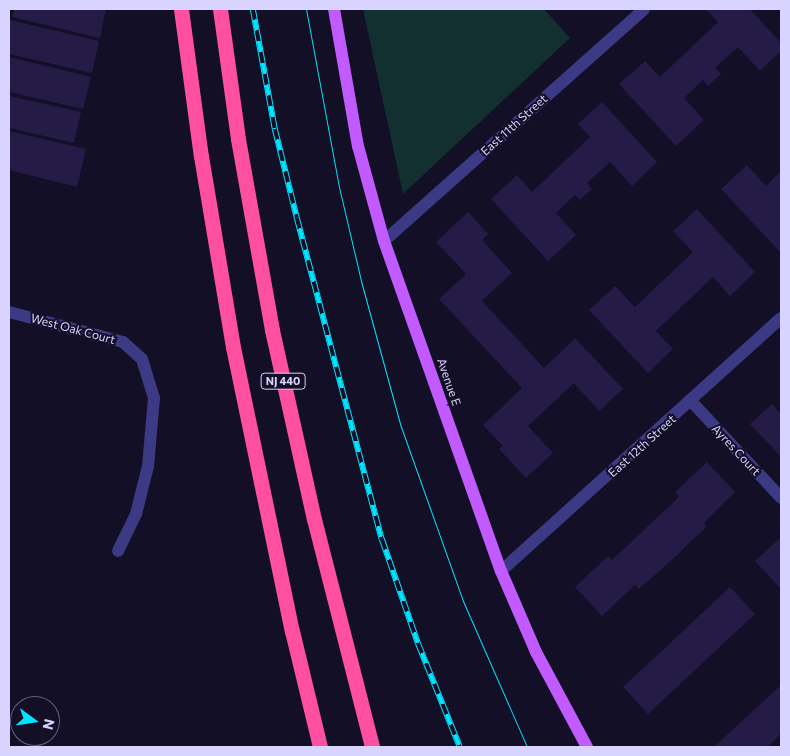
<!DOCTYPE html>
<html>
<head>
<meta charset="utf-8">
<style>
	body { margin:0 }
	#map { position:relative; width:790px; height:756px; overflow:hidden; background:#130f26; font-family:Commissioner,sans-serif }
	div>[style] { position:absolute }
	.green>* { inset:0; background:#12302f }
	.building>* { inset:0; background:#241b47 }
	.minor>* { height:12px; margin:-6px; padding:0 6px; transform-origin:6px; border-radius:6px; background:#3d3a85 }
	.major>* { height:12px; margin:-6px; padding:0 6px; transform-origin:6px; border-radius:6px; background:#c25bff }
	.highway>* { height:15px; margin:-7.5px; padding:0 7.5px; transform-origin:7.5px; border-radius:7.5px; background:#ff4fa3 }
	.tram>* { height:1px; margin:-0.5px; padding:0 0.5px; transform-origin:0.5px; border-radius:0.5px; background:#00e5ff }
	.rail>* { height:5.5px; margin-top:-2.75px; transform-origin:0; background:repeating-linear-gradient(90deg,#130f26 0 11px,#00e5ff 0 22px); box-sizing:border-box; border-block:1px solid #00e5ff }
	span { translate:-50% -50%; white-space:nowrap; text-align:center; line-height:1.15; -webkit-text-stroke:4px #130f26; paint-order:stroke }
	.shield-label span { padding:1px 4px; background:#130f26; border:1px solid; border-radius:4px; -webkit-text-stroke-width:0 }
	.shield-label { font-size:11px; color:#d9d4ff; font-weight:700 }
	.street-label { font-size:12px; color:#d9d4ff }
	.frame { position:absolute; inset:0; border:10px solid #d9d4ff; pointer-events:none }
	.north { position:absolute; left:10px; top:696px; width:50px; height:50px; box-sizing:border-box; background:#130f26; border:1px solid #625e7d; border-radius:50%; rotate:104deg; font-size:14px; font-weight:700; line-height:20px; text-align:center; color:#d9d4ff }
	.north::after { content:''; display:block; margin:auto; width:18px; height:22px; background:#00e5ff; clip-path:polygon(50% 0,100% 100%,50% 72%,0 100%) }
</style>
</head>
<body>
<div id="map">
	<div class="green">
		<div style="clip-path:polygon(363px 9px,544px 9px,570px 38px,403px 194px)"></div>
	</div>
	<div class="building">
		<div style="clip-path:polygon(14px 9px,106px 9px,100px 38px,12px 17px)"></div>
		<div style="clip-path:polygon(706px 9px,750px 9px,781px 43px,781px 51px,760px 71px,738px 47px,715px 68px,721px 74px,708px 86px,703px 80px,684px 98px,704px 120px,676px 146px,619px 84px,645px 61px,660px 77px,718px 22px)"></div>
		<div style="clip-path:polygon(10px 20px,99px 41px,92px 73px,9px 54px)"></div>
		<div style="clip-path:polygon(9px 57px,91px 77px,83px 109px,9px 92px)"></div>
		<div style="clip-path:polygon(9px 96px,81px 112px,74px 143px,9px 128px)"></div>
		<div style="clip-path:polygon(602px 102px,657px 162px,632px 186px,610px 162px,587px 183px,592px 189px,580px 200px,575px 195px,556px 213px,576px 235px,548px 261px,491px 199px,517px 175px,532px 192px,590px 137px,578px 124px)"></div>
		<div style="clip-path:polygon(9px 131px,86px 149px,77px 187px,9px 170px)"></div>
		<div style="clip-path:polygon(747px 165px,766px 186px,781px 171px,780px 252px,721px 189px)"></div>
		<div style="clip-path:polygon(697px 209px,755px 272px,730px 296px,713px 277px,656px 331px,673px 349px,648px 373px,589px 310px,615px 286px,635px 307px,693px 252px,673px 231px)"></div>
		<div style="clip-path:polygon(468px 212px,488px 234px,482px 240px,512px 273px,482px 301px,544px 368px,575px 338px,623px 389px,599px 411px,574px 383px,528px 426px,553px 453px,526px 478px,499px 449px,503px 446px,483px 425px,522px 388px,439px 299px,466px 274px,436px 242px)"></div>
		<div style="clip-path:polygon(772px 404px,781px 414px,781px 457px,750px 424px)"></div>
		<div style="clip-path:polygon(707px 462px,735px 492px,704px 523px,707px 526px,675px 557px,639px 589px,635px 585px,602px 616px,575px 587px,608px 556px,612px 560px,663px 512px,679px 497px,675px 492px)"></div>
		<div style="clip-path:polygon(780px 538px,781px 539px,781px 589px,755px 561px)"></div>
		<div style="clip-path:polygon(730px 587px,755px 614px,648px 714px,623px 687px)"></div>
		<div style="clip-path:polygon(781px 685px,781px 733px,775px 740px,767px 747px,714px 747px)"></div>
	</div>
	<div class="minor">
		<div style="left:384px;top:241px;width:348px;rotate:-41.7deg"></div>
		<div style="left:9px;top:312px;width:118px;rotate:14.7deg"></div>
		<div style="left:123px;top:342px;width:25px;rotate:42deg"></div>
		<div style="left:142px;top:359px;width:41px;rotate:72.9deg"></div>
		<div style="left:154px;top:398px;width:68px;rotate:95deg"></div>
		<div style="left:148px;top:466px;width:49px;rotate:104deg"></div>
		<div style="left:136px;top:514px;width:41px;rotate:115.9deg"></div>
		<div style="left:691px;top:401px;width:132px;rotate:47.1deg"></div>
		<div style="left:501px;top:571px;width:377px;rotate:-42.1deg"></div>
	</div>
	<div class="major">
		<div style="left:334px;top:9px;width:139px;rotate:80.1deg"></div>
		<div style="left:358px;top:146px;width:98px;rotate:74.7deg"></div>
		<div style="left:384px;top:241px;width:350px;rotate:70.5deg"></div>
		<div style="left:501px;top:571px;width:88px;rotate:66.6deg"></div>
		<div style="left:536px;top:652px;width:108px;rotate:61.8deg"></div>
	</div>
	<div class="highway">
		<div style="left:181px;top:9px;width:148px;rotate:82.3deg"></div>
		<div style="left:201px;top:156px;width:194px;rotate:80.5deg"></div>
		<div style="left:233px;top:347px;width:290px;rotate:78.3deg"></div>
		<div style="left:292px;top:631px;width:119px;rotate:76.4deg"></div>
		<div style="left:220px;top:9px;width:131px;rotate:82.1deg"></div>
		<div style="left:238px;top:139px;width:194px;rotate:79.9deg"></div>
		<div style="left:272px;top:330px;width:194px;rotate:77.5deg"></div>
		<div style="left:314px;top:519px;width:235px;rotate:75.7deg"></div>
	</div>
	<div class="tram">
		<div style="left:306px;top:9px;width:181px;rotate:79.5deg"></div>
		<div style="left:339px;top:187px;width:97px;rotate:76.8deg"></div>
		<div style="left:361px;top:281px;width:148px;rotate:74.7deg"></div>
		<div style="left:400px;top:424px;width:188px;rotate:70.4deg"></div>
		<div style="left:463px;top:601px;width:159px;rotate:66.3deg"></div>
	</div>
	<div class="rail">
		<div style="left:253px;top:9px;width:122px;rotate:79.6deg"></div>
		<div style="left:275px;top:129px;width:92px;rotate:76.1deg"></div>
		<div style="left:297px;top:218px;width:332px;rotate:75.2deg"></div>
		<div style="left:382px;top:539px;width:110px;rotate:70.9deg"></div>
		<div style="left:418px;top:643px;width:112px;rotate:68deg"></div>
	</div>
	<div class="shield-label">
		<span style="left:283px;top:381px">NJ 440</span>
	</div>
	<div class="street-label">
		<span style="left:514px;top:125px;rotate:-42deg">East 11th Street</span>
		<span style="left:73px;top:329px;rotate:15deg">West Oak Court</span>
		<span style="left:449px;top:382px;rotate:71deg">Avenue E</span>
		<span style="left:642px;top:446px;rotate:-42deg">East 12th Street</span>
		<span style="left:736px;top:450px;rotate:47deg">Ayres Court</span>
	</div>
	<div class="frame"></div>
	<div class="north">N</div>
</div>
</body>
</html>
